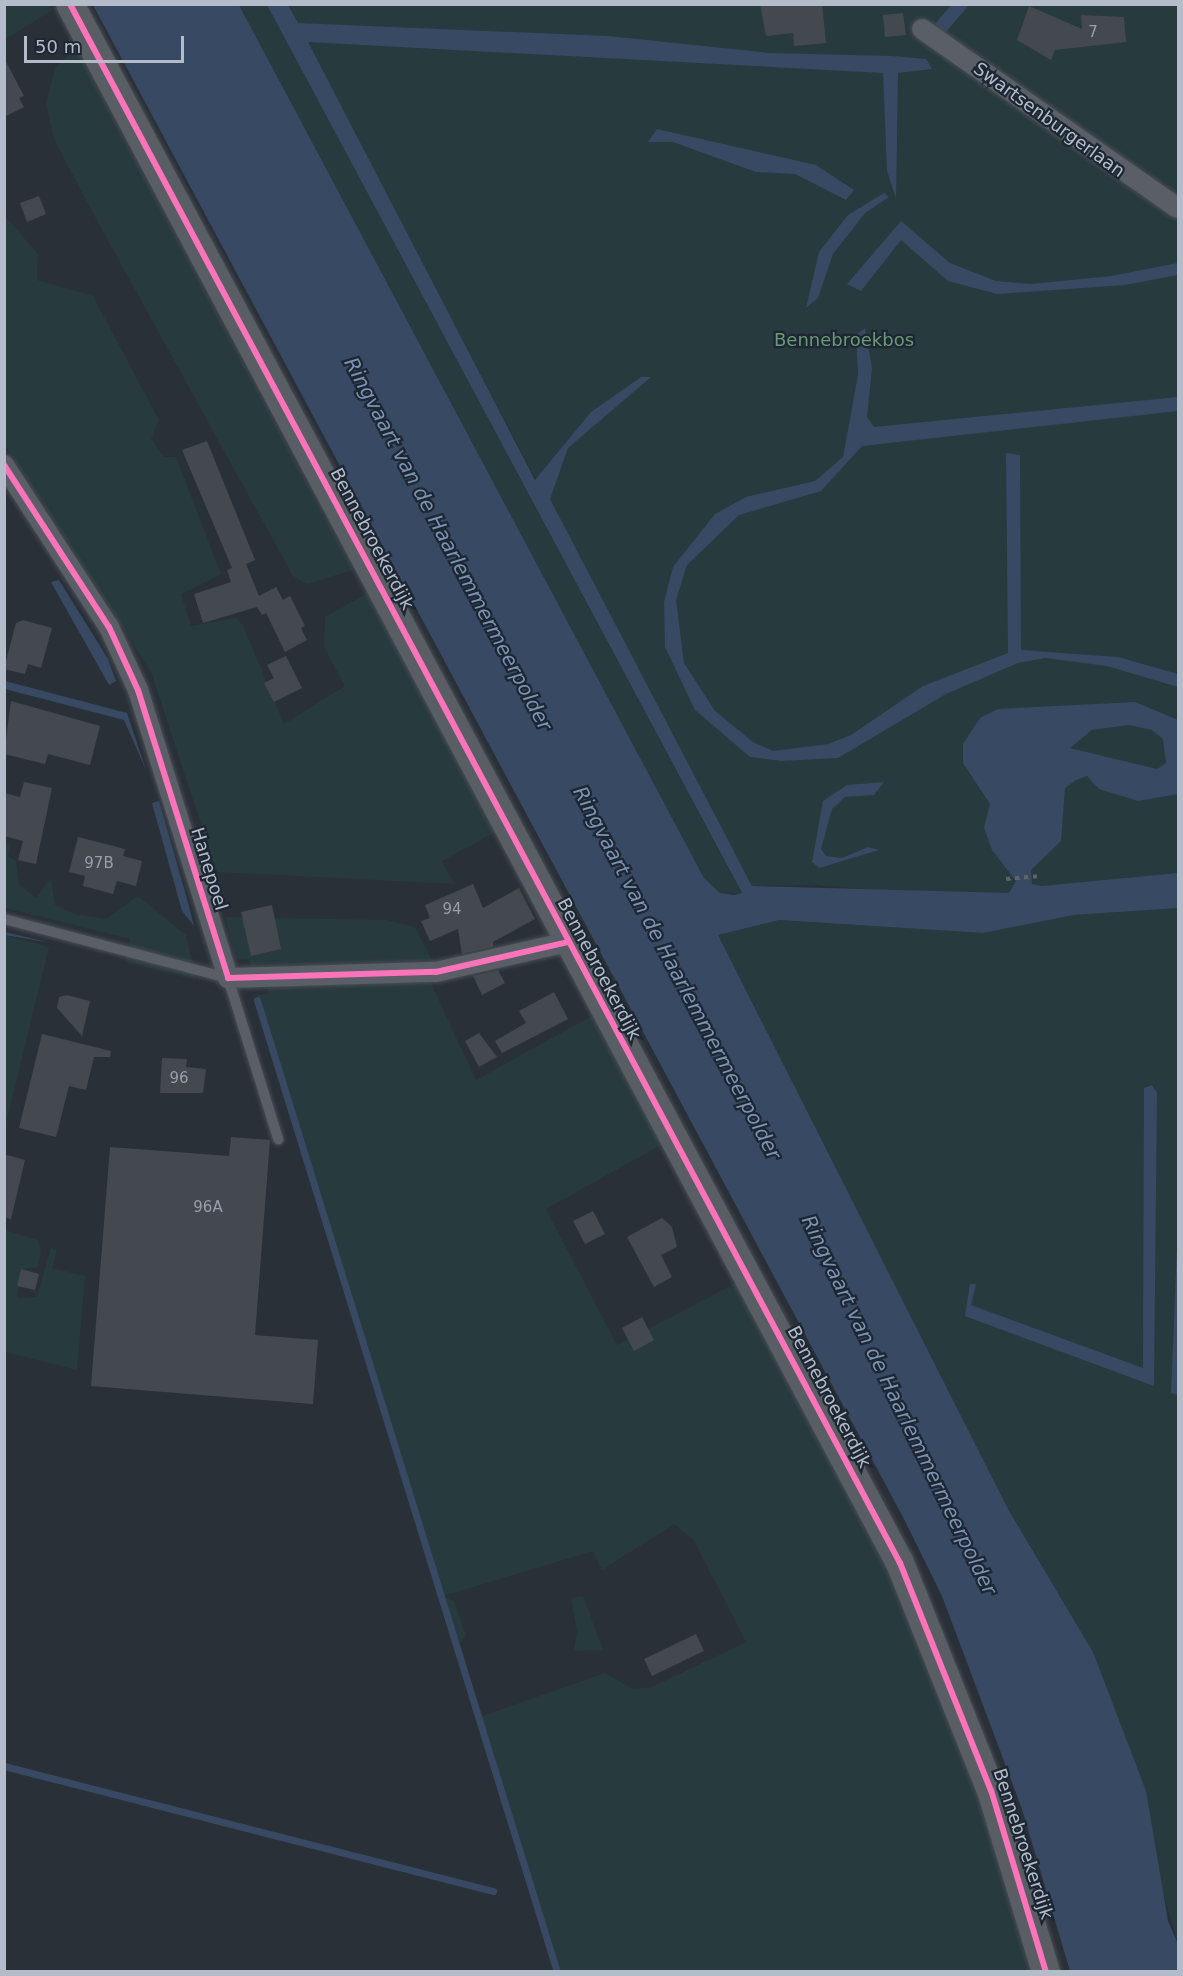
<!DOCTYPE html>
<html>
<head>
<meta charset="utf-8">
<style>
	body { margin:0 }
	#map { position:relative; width:1183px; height:1976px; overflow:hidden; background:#2a3038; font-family:"DejaVu Sans",sans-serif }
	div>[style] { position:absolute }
	.green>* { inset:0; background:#273a3e }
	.water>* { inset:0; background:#384963 }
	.stream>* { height:7px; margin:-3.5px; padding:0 3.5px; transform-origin:3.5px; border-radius:3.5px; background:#384963 }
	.building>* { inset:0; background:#444950 }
	.path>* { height:4px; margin-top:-2px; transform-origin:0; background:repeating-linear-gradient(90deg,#5d636a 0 4.5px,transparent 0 9px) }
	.roads { filter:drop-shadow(0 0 2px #484c53) drop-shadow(0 0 2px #484c53) }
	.lane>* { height:10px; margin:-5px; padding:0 5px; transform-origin:5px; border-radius:5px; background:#5a5e66 }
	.street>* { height:20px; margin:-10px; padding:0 10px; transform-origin:10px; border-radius:10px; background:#5a5e66 }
	.secondary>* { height:28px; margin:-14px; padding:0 14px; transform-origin:14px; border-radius:14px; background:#595d64 }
	.cycleway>* { height:6px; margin:-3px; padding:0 3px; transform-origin:3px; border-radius:3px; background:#fb73b8 }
	span { translate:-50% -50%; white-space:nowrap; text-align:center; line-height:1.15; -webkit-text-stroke:4.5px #1d2633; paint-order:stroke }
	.number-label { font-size:15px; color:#989fab }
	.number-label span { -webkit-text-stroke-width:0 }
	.street-label { font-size:18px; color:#b4bcc9 }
	.park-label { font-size:18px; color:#6b9a76 }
	.water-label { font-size:20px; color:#7c92b1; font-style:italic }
	.frame { position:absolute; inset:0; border:6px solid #b4bcc9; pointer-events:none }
	.scale { position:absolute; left:24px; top:36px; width:160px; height:27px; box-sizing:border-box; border:3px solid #b4bcc9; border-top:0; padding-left:8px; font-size:18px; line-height:21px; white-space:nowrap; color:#b4bcc9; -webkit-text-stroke:4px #1d2633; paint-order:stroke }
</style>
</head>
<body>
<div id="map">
	<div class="green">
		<div style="clip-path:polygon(5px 4px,49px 5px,52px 10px,5px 40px)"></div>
		<div style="clip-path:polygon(239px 5px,267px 5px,742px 894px,720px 893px,704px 878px)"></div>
		<div style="clip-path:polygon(284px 5px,1178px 5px,1178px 886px,963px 898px,819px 885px,752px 886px)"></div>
		<div style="clip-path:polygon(76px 48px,325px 518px,353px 570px,307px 584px,293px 576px,94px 215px,54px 139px,46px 104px,55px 68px)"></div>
		<div style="clip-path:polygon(4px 215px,38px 254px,37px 280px,93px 296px,159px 420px,151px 439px,164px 457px,176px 457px,221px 574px,181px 594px,191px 626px,235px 618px,243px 625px,284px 724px,345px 686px,324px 647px,325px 617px,375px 589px,501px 829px,442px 861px,454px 884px,217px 872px,151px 672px,5px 445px)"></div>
		<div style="clip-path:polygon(4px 843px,11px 845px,8px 856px,16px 861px,19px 884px,36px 898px,51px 878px,55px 905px,74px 914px,106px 919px,138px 896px,186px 935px,196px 980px,125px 962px,130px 939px,5px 908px)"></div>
		<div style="clip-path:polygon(1178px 908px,1178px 1944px,1093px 1652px,1008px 1509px,718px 935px,779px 920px,983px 933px,1074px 915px)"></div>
		<div style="clip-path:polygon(225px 917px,386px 920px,415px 927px,432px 960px,254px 969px,248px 960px,236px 959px)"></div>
		<div style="clip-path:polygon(5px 935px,49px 947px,5px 1128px)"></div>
		<div style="clip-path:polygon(429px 979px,476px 1080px,599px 1012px,668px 1141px,546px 1209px,617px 1345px,742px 1280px,902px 1580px,1041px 1971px,556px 1971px,477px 1718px,605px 1673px,633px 1689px,652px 1687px,746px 1642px,694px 1541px,674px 1524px,602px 1570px,593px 1551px,443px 1596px,454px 1601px,466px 1635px,457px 1646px,257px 1000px,257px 995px,268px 994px,267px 988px)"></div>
		<div style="clip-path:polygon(4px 1230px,38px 1240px,41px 1251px,38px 1267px,21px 1270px,17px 1298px,37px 1297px,51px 1248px,57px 1250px,52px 1268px,85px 1276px,77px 1370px,5px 1352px)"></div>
		<div style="clip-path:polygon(583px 1596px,603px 1650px,574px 1651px,577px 1631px,571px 1598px)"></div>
	</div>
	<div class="water">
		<div style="clip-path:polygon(evenodd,93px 5px,239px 5px,704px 878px,720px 893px,734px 895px,742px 893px,267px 5px,288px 5px,298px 23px,608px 36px,770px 53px,892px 56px,926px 59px,932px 69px,898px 73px,896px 198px,887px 171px,883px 73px,308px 42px,535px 480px,591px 412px,641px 377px,651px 377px,568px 448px,550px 499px,752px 886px,1009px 893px,1016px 881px,992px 850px,984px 828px,990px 804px,963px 763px,963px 744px,980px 718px,998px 709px,1135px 702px,1178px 720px,1178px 794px,1138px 801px,1099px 789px,1087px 776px,1076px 780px,1065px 788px,1061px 841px,1031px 870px,1032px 884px,1042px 886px,1178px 873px,1178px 908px,1074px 915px,983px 933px,779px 920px,718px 935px,1008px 1509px,1093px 1652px,1146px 1791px,1168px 1921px,1178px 1944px,1178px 1971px,1070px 1971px,1022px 1809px,942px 1596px,904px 1519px,93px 5px,1129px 725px,1152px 730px,1163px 739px,1166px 763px,1157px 769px,1070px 748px,1092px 730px,1129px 725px)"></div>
		<div style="clip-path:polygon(951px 5px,969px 5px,945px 33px,935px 24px)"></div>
		<div style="clip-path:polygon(657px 129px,816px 165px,854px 190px,846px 200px,795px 174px,756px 172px,673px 142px,648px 142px)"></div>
		<div style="clip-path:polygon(884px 193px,889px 197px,865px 213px,833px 254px,818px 298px,806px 308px,819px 252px,848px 215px)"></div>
		<div style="clip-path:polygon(901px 221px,950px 263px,996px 281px,1031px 284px,1111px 276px,1178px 263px,1178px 275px,1125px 285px,997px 294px,948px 281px,901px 240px,861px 291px,847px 284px)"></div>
		<div style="clip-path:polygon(865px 328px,872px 368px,867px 417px,874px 427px,1178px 397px,1178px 411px,862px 446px,821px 491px,739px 515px,687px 565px,676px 600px,684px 663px,715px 711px,753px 742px,773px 751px,828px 744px,851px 735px,923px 686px,1008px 653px,1006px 453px,1020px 455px,1021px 650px,1118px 657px,1178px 674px,1178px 687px,1107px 666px,1045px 658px,1018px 663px,946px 694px,838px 758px,781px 761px,750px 757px,695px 710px,665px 647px,664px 602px,673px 567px,715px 514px,746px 497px,815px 481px,843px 457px,858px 375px,856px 335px)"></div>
		<div style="clip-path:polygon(59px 580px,108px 659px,116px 681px,109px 685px,51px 582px)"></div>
		<div style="clip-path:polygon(5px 681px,127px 713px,146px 770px,124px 720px,5px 689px)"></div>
		<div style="clip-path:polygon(884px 782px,874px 795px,845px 797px,832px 809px,821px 849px,826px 856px,842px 858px,868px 847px,879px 850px,819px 868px,812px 862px,823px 801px,847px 785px)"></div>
		<div style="clip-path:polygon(159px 801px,186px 895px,194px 926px,182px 911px,152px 803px)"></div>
		<div style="clip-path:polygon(4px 932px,5px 932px,51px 943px,5px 935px)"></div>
		<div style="clip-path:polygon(1152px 1085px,1157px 1093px,1154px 1386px,965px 1316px,970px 1284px,976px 1284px,971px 1305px,1143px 1368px,1144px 1088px)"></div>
		<div style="clip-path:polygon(1178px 1223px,1178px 1395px,1171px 1393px)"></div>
	</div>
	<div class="stream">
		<div style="left:257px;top:1000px;width:1017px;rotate:72.85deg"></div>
		<div style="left:4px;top:1766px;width:505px;rotate:14.34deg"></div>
	</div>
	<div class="building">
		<div style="clip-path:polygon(760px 4px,822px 4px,826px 43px,794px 46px,793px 33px,766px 36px)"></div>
		<div style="clip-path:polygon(1029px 6px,1082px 29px,1081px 15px,1124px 17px,1126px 42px,1055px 50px,1051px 60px,1017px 40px)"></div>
		<div style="clip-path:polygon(903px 13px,906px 35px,885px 37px,883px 15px)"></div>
		<div style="clip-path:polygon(4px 58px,24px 96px,19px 98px,24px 107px,4px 117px)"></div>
		<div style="clip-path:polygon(39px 196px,46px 214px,27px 222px,20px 203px)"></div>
		<div style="clip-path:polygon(207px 441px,255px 560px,246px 564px,259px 596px,276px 587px,283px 600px,290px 596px,305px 626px,301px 628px,307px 640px,285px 652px,266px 613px,262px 615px,257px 607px,203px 623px,194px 594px,231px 582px,227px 570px,232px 568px,182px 450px)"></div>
		<div style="clip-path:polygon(23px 620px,52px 628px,41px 668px,28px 664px,25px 674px,4px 669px,16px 623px)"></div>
		<div style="clip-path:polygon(286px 656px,302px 688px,274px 702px,264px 683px,274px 678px,267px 665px)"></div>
		<div style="clip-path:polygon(11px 701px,100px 726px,90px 765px,48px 754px,45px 764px,4px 754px)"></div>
		<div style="clip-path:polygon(24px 782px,52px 788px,36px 864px,18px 860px,23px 841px,4px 836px,4px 793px,20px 797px)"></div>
		<div style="clip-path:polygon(78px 837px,125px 849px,123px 856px,142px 861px,136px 886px,117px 881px,113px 894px,83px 886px,85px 876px,69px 872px)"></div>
		<div style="clip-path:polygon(473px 884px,483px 908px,519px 888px,535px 919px,493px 942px,493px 947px,462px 954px,458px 929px,430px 941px,421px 921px,430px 918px,425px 905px)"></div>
		<div style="clip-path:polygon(272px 905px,281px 949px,251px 956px,241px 912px)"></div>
		<div style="clip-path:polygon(498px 970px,505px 983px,482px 995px,473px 976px)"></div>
		<div style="clip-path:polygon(554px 992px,568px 1019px,502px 1053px,495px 1041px,526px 1023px,519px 1011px)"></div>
		<div style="clip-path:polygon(67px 995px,90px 1001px,82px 1036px,57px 1008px,59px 997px)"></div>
		<div style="clip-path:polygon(479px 1033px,497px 1057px,479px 1067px,465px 1041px)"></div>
		<div style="clip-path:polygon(42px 1034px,111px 1051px,110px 1057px,94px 1057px,86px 1090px,69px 1086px,56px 1137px,19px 1128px)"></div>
		<div style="clip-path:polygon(162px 1058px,187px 1059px,186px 1067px,206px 1069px,203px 1093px,160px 1093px)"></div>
		<div style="clip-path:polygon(231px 1137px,270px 1140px,255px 1335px,318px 1340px,313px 1404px,91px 1386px,110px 1147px,229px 1156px)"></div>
		<div style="clip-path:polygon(4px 1154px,25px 1160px,11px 1219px,4px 1218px)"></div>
		<div style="clip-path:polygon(593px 1211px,605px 1234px,585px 1244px,573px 1221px)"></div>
		<div style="clip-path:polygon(662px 1218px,672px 1227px,677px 1247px,661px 1255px,672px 1277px,654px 1287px,627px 1237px)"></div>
		<div style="clip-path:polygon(21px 1269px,39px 1274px,35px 1290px,17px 1286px)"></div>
		<div style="clip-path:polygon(642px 1317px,654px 1340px,634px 1351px,622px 1328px)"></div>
		<div style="clip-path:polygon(696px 1634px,704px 1651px,652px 1676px,644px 1659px)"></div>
	</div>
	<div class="path">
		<div style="left:1006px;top:879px;width:33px;rotate:-5deg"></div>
	</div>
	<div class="roads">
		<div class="lane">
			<div style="left:4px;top:919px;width:232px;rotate:14.8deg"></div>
			<div style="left:228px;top:978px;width:169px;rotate:72.7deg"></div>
		</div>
		<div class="street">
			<div style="left:922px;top:29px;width:312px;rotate:35deg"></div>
			<div style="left:4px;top:465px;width:193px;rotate:57.1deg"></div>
			<div style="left:109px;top:627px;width:69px;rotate:65.3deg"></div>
			<div style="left:138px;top:690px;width:302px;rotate:72.6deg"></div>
			<div style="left:228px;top:978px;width:208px;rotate:-1.7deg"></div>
			<div style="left:436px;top:972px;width:135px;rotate:-12.8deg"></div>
		</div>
		<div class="secondary">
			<div style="left:70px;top:4px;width:1766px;rotate:61.97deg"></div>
			<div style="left:900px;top:1563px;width:245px;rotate:68.2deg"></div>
			<div style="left:991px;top:1790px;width:190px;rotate:73.2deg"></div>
		</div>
	</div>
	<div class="cycleway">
		<div style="left:70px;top:4px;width:1766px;rotate:61.97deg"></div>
		<div style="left:900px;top:1563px;width:245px;rotate:68.2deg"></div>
		<div style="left:991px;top:1790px;width:190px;rotate:73.2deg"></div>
		<div style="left:4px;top:465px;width:193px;rotate:57.1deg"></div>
		<div style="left:109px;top:627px;width:69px;rotate:65.3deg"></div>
		<div style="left:138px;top:690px;width:302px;rotate:72.6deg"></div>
		<div style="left:228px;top:978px;width:208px;rotate:-1.7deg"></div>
		<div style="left:436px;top:972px;width:135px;rotate:-12.8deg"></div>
	</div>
	<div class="number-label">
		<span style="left:1093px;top:33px">7</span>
		<span style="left:99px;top:864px">97B</span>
		<span style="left:452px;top:910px">94</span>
		<span style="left:179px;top:1079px">96</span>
		<span style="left:208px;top:1208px">96A</span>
	</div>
	<div class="street-label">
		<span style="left:1049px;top:120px;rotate:36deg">Swartsenburgerlaan</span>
		<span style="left:372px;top:539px;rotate:62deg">Bennebroekerdijk</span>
		<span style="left:209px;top:869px;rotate:73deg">Hanepoel</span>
		<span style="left:599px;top:969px;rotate:62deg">Bennebroekerdijk</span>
		<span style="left:829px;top:1397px;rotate:62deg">Bennebroekerdijk</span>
		<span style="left:1023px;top:1844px;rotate:72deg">Bennebroekerdijk</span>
	</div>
	<div class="park-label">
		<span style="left:844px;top:340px">Bennebroekbos</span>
	</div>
	<div class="water-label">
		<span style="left:448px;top:544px;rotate:62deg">Ringvaart van de Haarlemmermeerpolder</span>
		<span style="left:677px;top:973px;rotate:62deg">Ringvaart van de Haarlemmermeerpolder</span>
		<span style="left:899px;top:1405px;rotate:64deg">Ringvaart van de Haarlemmermeerpolder</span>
	</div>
	<div class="frame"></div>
	<div class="scale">50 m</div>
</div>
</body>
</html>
